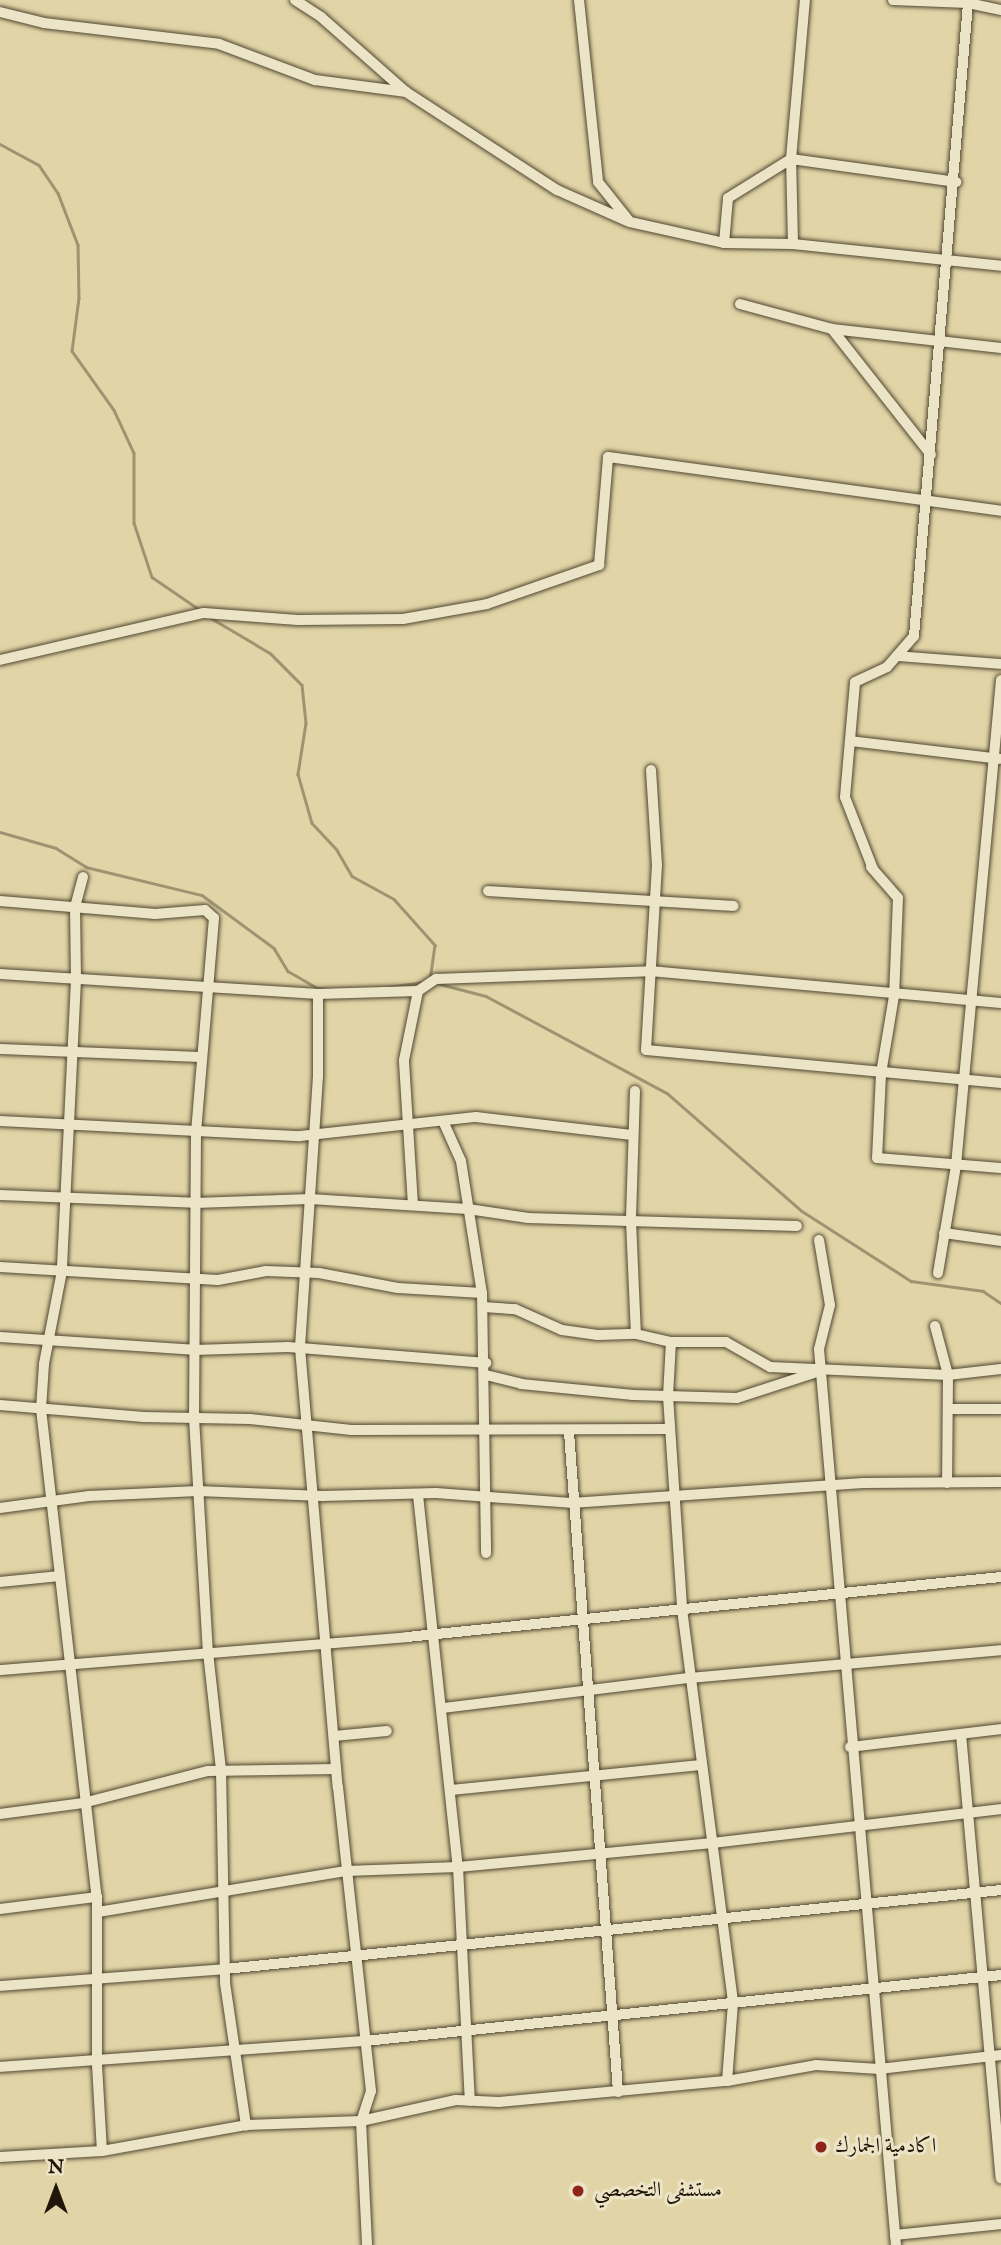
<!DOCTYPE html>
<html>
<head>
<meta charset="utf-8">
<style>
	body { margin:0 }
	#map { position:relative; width:1001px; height:2245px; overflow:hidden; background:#e1d5a7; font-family:"IM FELL English",Amiri,serif }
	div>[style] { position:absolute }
	.stream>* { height:2.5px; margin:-1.25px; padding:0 1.25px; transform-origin:1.25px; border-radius:1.25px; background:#9f9471 }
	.roads { filter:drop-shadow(0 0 2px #504630) drop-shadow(0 0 2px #504630) }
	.minor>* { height:10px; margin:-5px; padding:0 5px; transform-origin:5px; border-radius:5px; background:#ece4c6 }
	.dots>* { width:19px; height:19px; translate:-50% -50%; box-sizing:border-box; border:4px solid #ece4c6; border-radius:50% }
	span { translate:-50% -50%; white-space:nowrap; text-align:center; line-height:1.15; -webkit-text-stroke:6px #ece4c6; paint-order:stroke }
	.poi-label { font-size:21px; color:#201609 }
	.left { translate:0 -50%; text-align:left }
	.north { position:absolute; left:21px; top:2154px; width:70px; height:70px; -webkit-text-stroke:5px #ece4c6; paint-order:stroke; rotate:0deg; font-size:19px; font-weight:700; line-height:28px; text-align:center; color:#201609 }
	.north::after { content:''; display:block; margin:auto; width:24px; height:32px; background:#201609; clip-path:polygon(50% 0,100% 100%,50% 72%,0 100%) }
</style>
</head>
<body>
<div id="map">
	<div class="stream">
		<div style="left:0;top:144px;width:44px;rotate:28.3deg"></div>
		<div style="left:39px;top:165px;width:34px;rotate:56deg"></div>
		<div style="left:58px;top:193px;width:56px;rotate:69deg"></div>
		<div style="left:78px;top:245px;width:53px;rotate:88.9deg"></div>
		<div style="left:79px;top:298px;width:53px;rotate:97.5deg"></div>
		<div style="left:72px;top:351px;width:72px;rotate:54.6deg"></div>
		<div style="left:114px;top:410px;width:47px;rotate:65.1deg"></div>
		<div style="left:134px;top:453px;width:70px;rotate:90deg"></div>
		<div style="left:134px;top:523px;width:57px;rotate:71.6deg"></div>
		<div style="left:152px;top:577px;width:58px;rotate:34.5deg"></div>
		<div style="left:211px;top:618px;width:69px;rotate:30.7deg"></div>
		<div style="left:270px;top:653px;width:45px;rotate:45deg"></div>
		<div style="left:302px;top:685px;width:38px;rotate:84deg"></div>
		<div style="left:306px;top:723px;width:52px;rotate:98.9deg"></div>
		<div style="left:298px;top:774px;width:51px;rotate:74.1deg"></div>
		<div style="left:312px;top:823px;width:37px;rotate:47deg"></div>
		<div style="left:337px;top:850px;width:30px;rotate:60deg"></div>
		<div style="left:352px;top:876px;width:48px;rotate:28.7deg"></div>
		<div style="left:394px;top:899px;width:62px;rotate:48.3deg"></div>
		<div style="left:435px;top:945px;width:34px;rotate:98deg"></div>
		<div style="left:0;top:832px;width:58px;rotate:15.9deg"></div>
		<div style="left:56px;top:848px;width:36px;rotate:32deg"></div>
		<div style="left:86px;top:867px;width:119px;rotate:13.6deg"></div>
		<div style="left:202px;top:895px;width:89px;rotate:36.4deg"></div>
		<div style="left:274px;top:948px;width:27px;rotate:59deg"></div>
		<div style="left:288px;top:971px;width:34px;rotate:30deg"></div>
		<div style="left:317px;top:988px;width:12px;rotate:5deg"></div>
		<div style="left:440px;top:984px;width:48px;rotate:14.6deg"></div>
		<div style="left:486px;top:996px;width:205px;rotate:28.2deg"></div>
		<div style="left:667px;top:1093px;width:179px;rotate:41.2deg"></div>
		<div style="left:802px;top:1211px;width:130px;rotate:32.7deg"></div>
		<div style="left:911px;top:1281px;width:73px;rotate:7.9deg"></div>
		<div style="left:983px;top:1291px;width:22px;rotate:34deg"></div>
		<div style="left:388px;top:987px;width:35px;rotate:-8deg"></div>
	</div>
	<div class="roads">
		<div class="minor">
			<div style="left:295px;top:0;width:31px;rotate:33deg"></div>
			<div style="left:321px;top:17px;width:113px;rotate:41.4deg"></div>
			<div style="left:406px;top:92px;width:180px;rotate:33deg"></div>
			<div style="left:557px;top:190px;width:77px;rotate:23.9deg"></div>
			<div style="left:579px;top:0;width:183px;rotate:84deg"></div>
			<div style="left:598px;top:182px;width:51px;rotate:51.3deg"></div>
			<div style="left:630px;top:222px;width:96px;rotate:12.6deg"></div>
			<div style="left:724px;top:243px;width:69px;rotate:0.8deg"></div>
			<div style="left:793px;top:244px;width:209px;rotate:6deg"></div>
			<div style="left:893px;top:0;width:75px;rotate:2.3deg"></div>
			<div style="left:968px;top:3px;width:34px;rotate:12deg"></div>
			<div style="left:0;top:12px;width:45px;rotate:14deg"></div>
			<div style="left:44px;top:23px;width:176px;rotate:6.8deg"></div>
			<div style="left:219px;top:44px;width:103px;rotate:20.6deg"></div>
			<div style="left:315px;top:80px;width:92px;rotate:7.5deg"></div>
			<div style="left:724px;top:243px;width:45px;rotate:-84.9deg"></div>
			<div style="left:728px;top:198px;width:74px;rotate:-31.8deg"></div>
			<div style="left:791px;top:159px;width:167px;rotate:7.9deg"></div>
			<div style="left:793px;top:244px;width:85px;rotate:-91.3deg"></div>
			<div style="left:791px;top:159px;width:160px;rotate:-85deg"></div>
			<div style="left:740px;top:304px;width:95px;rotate:15.2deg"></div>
			<div style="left:832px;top:329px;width:170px;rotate:6.4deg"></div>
			<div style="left:832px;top:329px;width:160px;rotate:51.8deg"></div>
			<div style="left:897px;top:656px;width:104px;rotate:4.4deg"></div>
			<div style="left:0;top:660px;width:209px;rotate:-13deg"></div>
			<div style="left:204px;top:613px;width:94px;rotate:4.3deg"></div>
			<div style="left:298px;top:620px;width:105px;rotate:-0.5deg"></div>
			<div style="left:403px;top:619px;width:85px;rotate:-10.1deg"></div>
			<div style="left:487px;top:604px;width:119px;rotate:-19.2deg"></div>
			<div style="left:599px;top:565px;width:108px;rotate:-85.2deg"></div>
			<div style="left:608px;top:457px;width:397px;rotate:7.8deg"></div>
			<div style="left:850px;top:741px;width:151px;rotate:6.8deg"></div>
			<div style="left:651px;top:770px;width:95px;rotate:86.4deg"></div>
			<div style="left:657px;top:865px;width:185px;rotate:93.4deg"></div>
			<div style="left:646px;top:1050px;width:357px;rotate:5.3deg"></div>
			<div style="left:871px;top:867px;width:41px;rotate:48.9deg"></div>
			<div style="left:898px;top:898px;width:98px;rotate:92.3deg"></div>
			<div style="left:894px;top:996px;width:79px;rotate:99.5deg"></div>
			<div style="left:881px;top:1074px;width:84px;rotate:92.7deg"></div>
			<div style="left:877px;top:1158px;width:124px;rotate:4.6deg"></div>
			<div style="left:873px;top:869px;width:77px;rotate:-111.3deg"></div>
			<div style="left:845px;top:797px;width:115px;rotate:-85deg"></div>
			<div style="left:855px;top:682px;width:35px;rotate:-25deg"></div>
			<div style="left:887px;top:667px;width:41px;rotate:-48.9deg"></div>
			<div style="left:914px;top:636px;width:635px;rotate:-85.12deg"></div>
			<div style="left:83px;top:877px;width:31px;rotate:105deg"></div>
			<div style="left:75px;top:907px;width:73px;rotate:89.2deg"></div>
			<div style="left:76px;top:980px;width:291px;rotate:92.8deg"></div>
			<div style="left:62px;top:1271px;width:95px;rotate:101deg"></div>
			<div style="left:44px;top:1364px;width:45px;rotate:93.8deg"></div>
			<div style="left:41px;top:1409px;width:491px;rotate:83.5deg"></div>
			<div style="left:97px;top:1897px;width:168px;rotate:90deg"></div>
			<div style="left:97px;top:2065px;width:86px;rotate:86.7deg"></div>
			<div style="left:488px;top:891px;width:246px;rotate:3.5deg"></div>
			<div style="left:0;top:901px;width:156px;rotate:4.8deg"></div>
			<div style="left:155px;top:914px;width:50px;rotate:-4.6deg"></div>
			<div style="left:205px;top:910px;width:12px;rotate:42deg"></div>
			<div style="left:214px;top:918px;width:214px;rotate:94.8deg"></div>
			<div style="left:196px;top:1131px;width:287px;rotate:90.4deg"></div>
			<div style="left:194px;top:1418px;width:234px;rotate:86.6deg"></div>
			<div style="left:208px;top:1652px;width:119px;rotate:83.7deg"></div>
			<div style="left:221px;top:1770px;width:213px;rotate:88.9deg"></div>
			<div style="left:225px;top:1983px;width:144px;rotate:81.6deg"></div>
			<div style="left:0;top:974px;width:319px;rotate:3.6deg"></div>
			<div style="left:318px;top:994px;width:100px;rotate:-1.7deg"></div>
			<div style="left:318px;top:994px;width:82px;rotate:90deg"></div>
			<div style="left:318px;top:1076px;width:273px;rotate:93.8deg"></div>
			<div style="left:300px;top:1348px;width:441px;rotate:85.1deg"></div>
			<div style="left:338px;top:1787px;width:306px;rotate:83.8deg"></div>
			<div style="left:371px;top:2091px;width:32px;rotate:108deg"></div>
			<div style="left:361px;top:2121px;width:124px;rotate:87.2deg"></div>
			<div style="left:0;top:1049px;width:201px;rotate:2.3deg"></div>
			<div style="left:635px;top:1091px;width:130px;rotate:91.8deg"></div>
			<div style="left:631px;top:1221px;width:113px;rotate:87.5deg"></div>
			<div style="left:0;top:1121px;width:300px;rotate:2.9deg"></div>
			<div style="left:300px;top:1136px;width:177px;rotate:-6.2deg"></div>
			<div style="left:476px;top:1117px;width:157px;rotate:6.6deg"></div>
			<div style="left:443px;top:1121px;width:44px;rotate:65.8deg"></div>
			<div style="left:461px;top:1161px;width:134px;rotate:81deg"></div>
			<div style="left:482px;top:1293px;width:260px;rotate:89.1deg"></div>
			<div style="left:0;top:1195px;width:195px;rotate:2.3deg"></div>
			<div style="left:195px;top:1203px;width:115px;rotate:-2deg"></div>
			<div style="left:310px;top:1199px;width:158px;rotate:3.6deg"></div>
			<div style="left:468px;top:1209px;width:61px;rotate:8.5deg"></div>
			<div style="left:528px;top:1218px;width:269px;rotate:1.7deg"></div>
			<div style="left:413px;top:1205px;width:145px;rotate:-93.6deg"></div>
			<div style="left:404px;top:1060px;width:70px;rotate:-78.5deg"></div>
			<div style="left:418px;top:991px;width:22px;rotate:-34deg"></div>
			<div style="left:436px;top:979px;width:214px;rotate:-2.1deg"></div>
			<div style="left:650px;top:971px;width:352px;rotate:5.2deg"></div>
			<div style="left:944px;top:1233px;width:58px;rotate:8deg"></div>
			<div style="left:819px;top:1240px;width:66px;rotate:80.4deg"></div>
			<div style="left:830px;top:1305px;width:45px;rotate:104deg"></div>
			<div style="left:819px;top:1349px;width:899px;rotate:85.09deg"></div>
			<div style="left:0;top:1267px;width:218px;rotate:3.4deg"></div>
			<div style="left:218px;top:1280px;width:49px;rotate:-10.6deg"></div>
			<div style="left:266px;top:1271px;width:53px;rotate:2.2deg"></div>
			<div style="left:319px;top:1273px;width:80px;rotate:10.8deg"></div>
			<div style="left:398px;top:1288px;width:84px;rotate:3.4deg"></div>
			<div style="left:938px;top:1273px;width:109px;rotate:-80.5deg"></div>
			<div style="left:956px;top:1165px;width:487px;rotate:-84.7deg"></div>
			<div style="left:483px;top:1307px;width:32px;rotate:4deg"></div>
			<div style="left:515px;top:1309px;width:51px;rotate:24.1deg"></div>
			<div style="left:562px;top:1330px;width:36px;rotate:8deg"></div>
			<div style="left:598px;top:1335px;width:38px;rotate:-2deg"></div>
			<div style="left:636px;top:1334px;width:36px;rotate:13deg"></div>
			<div style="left:671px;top:1342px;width:55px"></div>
			<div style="left:726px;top:1342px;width:51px;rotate:29.6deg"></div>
			<div style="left:770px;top:1367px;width:178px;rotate:2.6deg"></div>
			<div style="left:948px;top:1375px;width:53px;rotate:-6.5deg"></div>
			<div style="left:935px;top:1326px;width:51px;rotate:75.1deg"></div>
			<div style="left:948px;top:1375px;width:108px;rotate:90.5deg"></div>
			<div style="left:0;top:1337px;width:194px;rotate:3.8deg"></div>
			<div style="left:194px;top:1350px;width:94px;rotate:-1.8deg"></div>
			<div style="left:288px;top:1347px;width:199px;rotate:4.6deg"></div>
			<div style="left:671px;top:1342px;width:54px;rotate:93.2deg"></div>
			<div style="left:668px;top:1396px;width:213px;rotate:86.2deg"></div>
			<div style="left:682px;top:1609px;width:397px;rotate:82.6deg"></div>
			<div style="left:733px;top:2003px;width:78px;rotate:94.4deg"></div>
			<div style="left:486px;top:1375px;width:36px;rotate:14deg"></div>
			<div style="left:521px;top:1384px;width:113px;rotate:5.6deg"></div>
			<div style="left:633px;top:1395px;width:104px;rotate:1.7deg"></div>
			<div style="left:737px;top:1398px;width:81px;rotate:-18deg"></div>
			<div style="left:0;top:1405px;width:144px;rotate:4.8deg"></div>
			<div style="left:143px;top:1417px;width:107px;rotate:1.1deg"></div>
			<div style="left:250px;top:1419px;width:102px;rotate:6.2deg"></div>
			<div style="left:351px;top:1430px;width:318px;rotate:-0.2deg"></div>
			<div style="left:948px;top:1409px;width:53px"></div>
			<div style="left:569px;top:1432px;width:662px;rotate:85.75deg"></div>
			<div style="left:418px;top:1495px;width:374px;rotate:83.9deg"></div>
			<div style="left:458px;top:1867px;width:234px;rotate:87.1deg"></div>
			<div style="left:0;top:1508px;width:90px;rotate:-7.7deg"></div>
			<div style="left:89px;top:1496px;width:109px;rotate:-2.6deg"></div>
			<div style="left:198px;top:1491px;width:124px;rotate:2.3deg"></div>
			<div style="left:322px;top:1496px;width:114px;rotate:-1.5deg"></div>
			<div style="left:436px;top:1493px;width:135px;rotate:4.2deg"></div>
			<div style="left:571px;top:1503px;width:293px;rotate:-3.9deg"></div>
			<div style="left:863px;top:1483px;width:138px;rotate:-0.4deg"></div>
			<div style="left:0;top:1582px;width:60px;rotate:-5.7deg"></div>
			<div style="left:0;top:1670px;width:408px;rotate:-4.6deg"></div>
			<div style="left:407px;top:1637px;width:597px;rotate:-5.77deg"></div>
			<div style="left:443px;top:1708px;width:248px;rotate:-7deg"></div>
			<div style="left:689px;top:1678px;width:313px;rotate:-5.1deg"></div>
			<div style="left:961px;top:1734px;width:446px;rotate:84.9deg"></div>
			<div style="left:334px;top:1736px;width:53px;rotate:-5.4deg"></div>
			<div style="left:850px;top:1747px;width:152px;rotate:-6.8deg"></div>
			<div style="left:451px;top:1790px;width:251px;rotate:-5.7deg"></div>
			<div style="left:0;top:1814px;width:84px;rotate:-7.5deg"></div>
			<div style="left:83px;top:1803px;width:129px;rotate:-14.4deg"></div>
			<div style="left:208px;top:1771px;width:128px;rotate:-0.9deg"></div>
			<div style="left:0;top:1909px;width:98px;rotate:-7.1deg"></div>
			<div style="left:98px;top:1912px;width:251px;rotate:-9.4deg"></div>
			<div style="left:346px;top:1871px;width:112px;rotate:-2deg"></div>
			<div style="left:458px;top:1867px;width:256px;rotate:-5.4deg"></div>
			<div style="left:713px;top:1843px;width:290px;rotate:-6.7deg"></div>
			<div style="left:0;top:1986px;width:226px;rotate:-4.3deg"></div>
			<div style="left:225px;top:1969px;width:780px;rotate:-5.81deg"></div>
			<div style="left:0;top:2067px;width:366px;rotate:-4.1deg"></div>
			<div style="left:365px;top:2041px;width:639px;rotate:-5.92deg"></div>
			<div style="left:0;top:2157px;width:102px;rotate:-3.4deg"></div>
			<div style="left:102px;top:2151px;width:146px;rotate:-10.2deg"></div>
			<div style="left:246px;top:2125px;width:115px;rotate:-2deg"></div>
			<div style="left:361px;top:2121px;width:97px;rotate:-12.5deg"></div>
			<div style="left:456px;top:2100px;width:43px;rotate:2.7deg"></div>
			<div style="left:499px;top:2102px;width:229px;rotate:-5.3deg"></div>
			<div style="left:727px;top:2081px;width:90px;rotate:-10.2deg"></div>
			<div style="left:816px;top:2065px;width:63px;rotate:3.6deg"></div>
			<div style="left:879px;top:2069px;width:123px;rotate:-6.5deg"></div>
			<div style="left:895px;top:2235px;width:107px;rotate:-5.9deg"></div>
		</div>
	</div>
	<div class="dots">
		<div style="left:821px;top:2147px;background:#8f2418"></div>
		<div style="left:578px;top:2191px;background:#8f2418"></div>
	</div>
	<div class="poi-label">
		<span class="left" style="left:835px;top:2147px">اكادمية الجمارك</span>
		<span class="left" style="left:594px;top:2191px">مستشفى التخصصي</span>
	</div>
	<div class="north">N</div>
</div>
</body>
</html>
